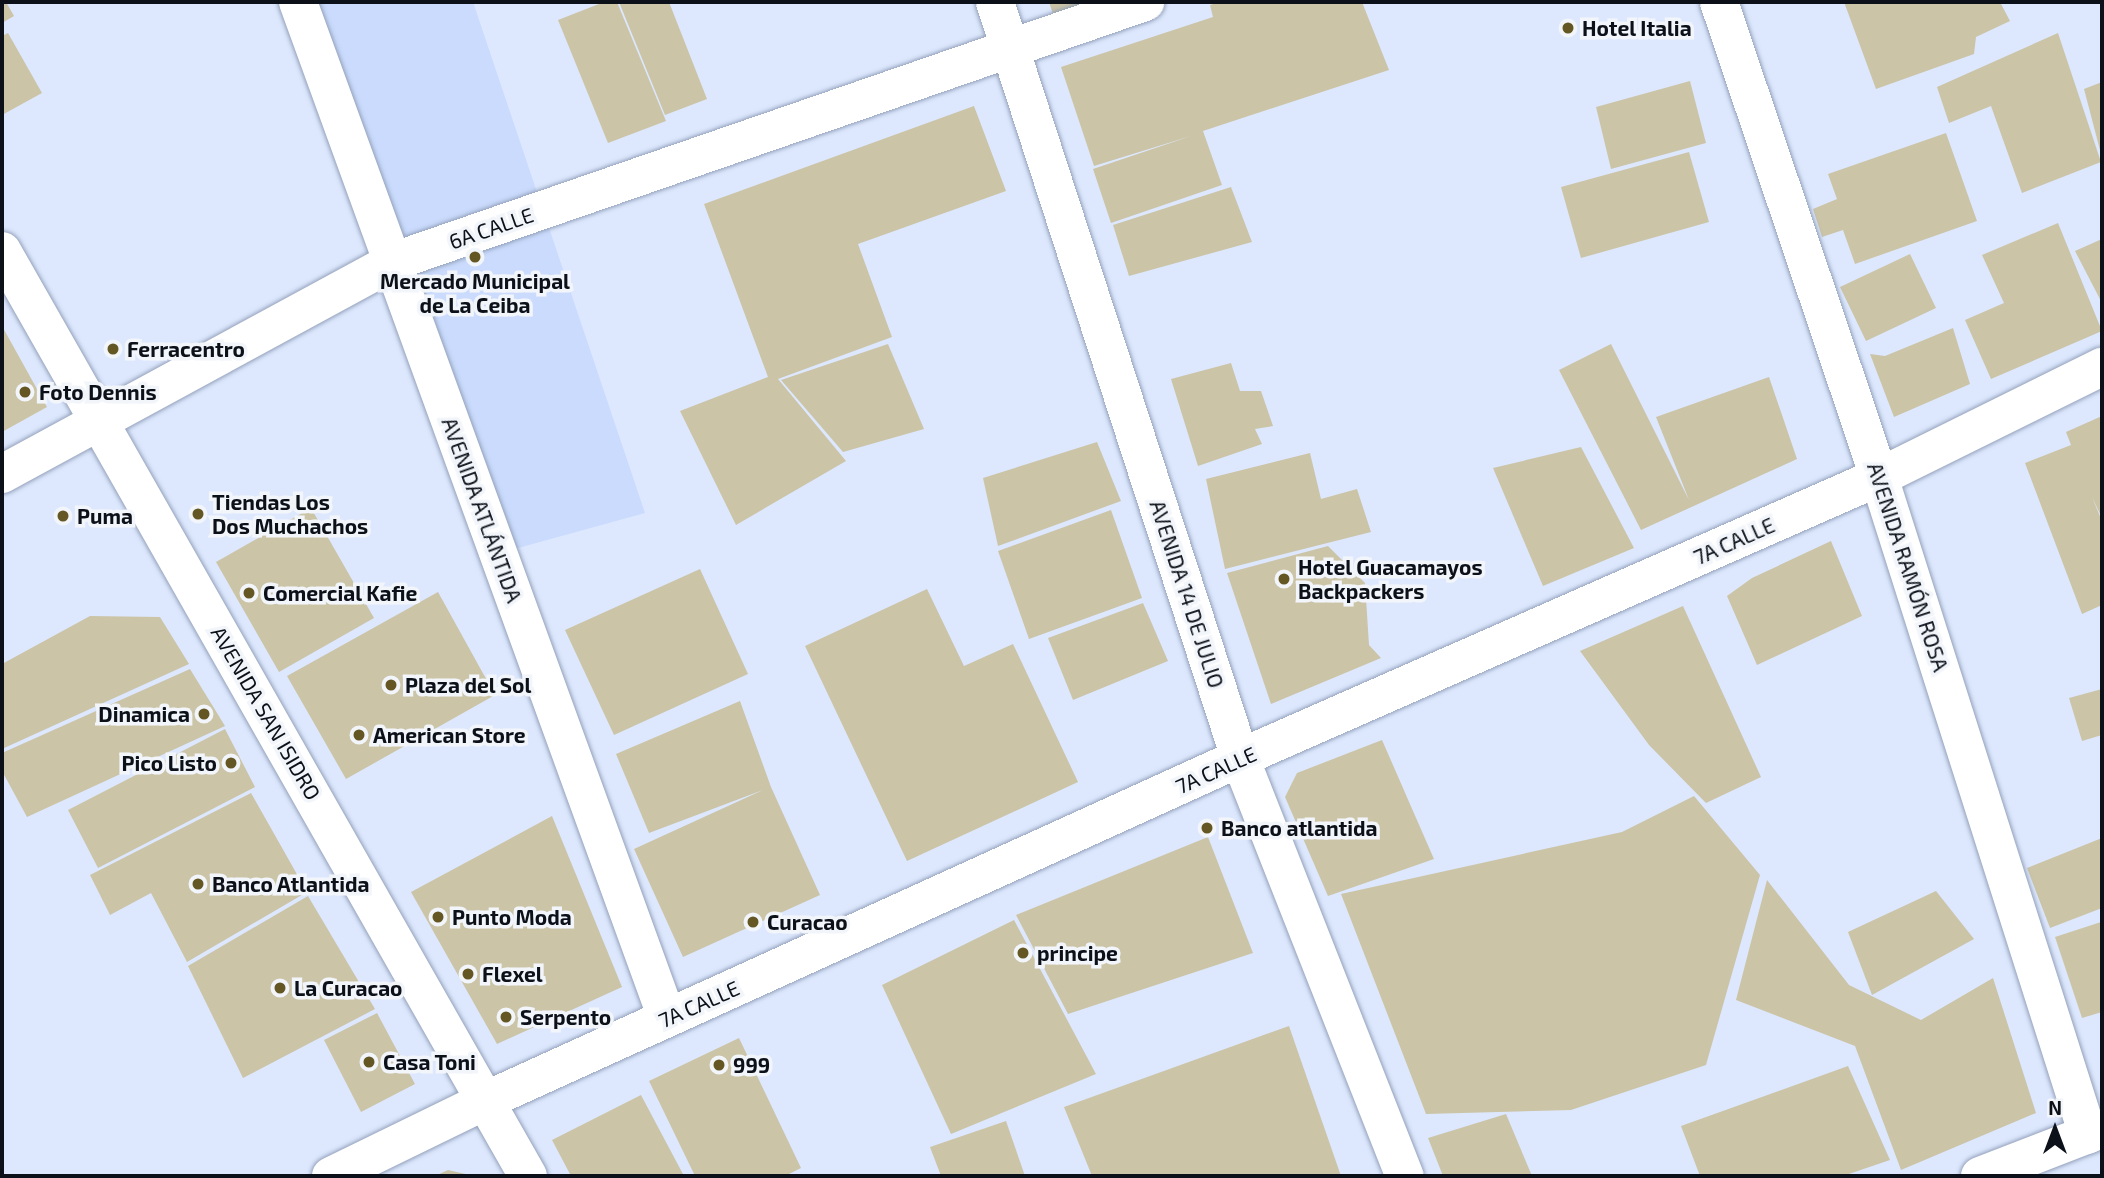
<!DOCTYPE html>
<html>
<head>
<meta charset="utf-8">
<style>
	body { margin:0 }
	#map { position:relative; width:2104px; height:1178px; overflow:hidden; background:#dde8fe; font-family:"Exo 2",sans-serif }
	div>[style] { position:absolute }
	.built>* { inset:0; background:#cadbfd }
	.building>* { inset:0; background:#cbc4a7 }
	.roads { filter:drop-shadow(0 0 2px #93a1ba) drop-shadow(0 0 2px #93a1ba) }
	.minor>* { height:38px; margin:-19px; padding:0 19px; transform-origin:19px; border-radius:19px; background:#fff }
	.dots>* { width:19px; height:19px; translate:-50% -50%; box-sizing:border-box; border:4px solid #f2f5fa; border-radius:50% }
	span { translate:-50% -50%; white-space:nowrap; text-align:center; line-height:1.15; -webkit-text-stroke:7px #f2f5fa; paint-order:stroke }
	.poi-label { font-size:21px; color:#0b1019; font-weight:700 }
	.left { translate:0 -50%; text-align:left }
	.right { translate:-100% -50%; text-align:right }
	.street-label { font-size:21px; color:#0b1019 }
	.frame { position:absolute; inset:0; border:4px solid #0b1019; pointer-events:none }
	.north { position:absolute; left:2020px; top:1094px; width:70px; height:70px; -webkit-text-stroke:5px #f2f5fa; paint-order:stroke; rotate:0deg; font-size:19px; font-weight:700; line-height:28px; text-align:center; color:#0b1019 }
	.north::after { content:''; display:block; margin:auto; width:24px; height:32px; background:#0b1019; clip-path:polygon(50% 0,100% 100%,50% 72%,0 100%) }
</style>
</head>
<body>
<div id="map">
	<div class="built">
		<div style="clip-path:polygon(296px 2px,473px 2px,645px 513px,500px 553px)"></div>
	</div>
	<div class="building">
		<div style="clip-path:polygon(2px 2px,6px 2px,14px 16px,2px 23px)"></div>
		<div style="clip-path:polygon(604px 2px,617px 2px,666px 121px,608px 143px,558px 20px)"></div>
		<div style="clip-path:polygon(619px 2px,669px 2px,707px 99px,665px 115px)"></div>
		<div style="clip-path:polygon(1049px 2px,1101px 2px,1054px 17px)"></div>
		<div style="clip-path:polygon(1220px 2px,1362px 2px,1389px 70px,1203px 131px,1222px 185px,1111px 223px,1093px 169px,1191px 136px,1094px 166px,1061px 67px,1213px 17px,1210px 5px)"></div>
		<div style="clip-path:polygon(1844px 2px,2000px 2px,2010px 21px,1976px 37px,1974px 54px,1876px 89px)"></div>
		<div style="clip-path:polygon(8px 33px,42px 93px,2px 115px,2px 36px)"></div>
		<div style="clip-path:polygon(2058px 33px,2101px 162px,2022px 193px,1991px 106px,1949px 123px,1937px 87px)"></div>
		<div style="clip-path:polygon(1690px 81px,1706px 143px,1611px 169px,1596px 107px)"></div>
		<div style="clip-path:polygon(2102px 82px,2102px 154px,2101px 154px,2084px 89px)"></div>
		<div style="clip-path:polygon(974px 106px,1006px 191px,858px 244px,892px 337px,778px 379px,846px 461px,736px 525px,680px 411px,768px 377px,704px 204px)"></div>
		<div style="clip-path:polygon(1946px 133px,1977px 221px,1855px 264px,1843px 230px,1822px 237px,1813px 209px,1837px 199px,1828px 174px)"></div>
		<div style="clip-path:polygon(1689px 152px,1709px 222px,1581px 258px,1561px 187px)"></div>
		<div style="clip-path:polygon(1231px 187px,1252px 242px,1129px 276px,1113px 225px)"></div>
		<div style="clip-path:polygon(2058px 223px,2102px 331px,1991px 379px,1965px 320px,2004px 303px,1982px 255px)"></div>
		<div style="clip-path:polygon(2102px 239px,2102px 303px,2075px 251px)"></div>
		<div style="clip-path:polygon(1910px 254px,1936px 308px,1866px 341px,1840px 287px)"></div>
		<div style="clip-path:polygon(2px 326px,47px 407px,2px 432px)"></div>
		<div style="clip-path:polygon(1953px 328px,1970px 384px,1894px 417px,1870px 354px,1885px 356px)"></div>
		<div style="clip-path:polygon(888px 344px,924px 429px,843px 452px,781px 380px)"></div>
		<div style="clip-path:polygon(1611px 344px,1689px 500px,1656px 417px,1769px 377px,1797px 459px,1641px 530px,1559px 370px)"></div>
		<div style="clip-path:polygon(1231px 363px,1240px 391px,1261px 391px,1273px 426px,1255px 429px,1262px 444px,1198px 466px,1171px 379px)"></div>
		<div style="clip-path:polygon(2102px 416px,2102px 518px,2092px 497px,2102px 521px,2102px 605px,2082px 614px,2025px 463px,2071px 445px,2066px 432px)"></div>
		<div style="clip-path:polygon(1097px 442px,1121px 501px,998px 546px,983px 478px)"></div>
		<div style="clip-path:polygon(1581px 447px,1634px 548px,1543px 586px,1493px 468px)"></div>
		<div style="clip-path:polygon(1310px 453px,1321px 499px,1357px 489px,1371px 532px,1225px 569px,1206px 479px)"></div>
		<div style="clip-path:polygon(311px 508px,374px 618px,279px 672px,216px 562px)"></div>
		<div style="clip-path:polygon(1111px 510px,1142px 598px,1029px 639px,998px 551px)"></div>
		<div style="clip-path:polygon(1831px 541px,1862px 616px,1757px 665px,1727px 596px,1752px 578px)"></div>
		<div style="clip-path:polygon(1328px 546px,1365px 583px,1369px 645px,1381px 658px,1271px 704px,1227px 573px)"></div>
		<div style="clip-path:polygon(700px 569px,748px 674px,614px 735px,565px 630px)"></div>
		<div style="clip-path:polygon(927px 589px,964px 666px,1013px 644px,1078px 782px,907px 861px,805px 646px)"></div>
		<div style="clip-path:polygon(438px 592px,495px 695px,346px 779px,287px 676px)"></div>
		<div style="clip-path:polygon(1143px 603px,1168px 661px,1073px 700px,1048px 638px)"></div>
		<div style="clip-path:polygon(1683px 606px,1761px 777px,1706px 803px,1649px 745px,1580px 651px)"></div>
		<div style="clip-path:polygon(90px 616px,160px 617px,189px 664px,2px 749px,2px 664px)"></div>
		<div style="clip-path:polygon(190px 669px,225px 726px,27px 817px,2px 771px,2px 753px)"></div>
		<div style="clip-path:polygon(2102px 689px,2102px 735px,2082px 741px,2069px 698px)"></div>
		<div style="clip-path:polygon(740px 701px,771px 787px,820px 895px,683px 957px,634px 849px,763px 790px,649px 833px,616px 754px)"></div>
		<div style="clip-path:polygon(225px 729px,255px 787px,98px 868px,68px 810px)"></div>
		<div style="clip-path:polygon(1382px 740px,1434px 859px,1328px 896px,1285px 797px,1297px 773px)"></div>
		<div style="clip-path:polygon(251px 793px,307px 892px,187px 962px,151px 893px,110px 915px,90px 875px)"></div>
		<div style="clip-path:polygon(1694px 796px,1760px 875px,1706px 1065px,1571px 1110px,1426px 1114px,1341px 894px,1622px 832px)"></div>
		<div style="clip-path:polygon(552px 816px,622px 987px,497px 1044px,411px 892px)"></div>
		<div style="clip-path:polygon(1208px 837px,1253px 953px,1068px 1014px,1016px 915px)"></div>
		<div style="clip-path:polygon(2102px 838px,2102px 908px,2050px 928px,2027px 868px)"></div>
		<div style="clip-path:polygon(1767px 880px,1849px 985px,1921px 1020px,1993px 978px,2036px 1113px,1901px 1170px,1855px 1046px,1736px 1000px)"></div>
		<div style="clip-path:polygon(1936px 891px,1974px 939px,1872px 995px,1848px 932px)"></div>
		<div style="clip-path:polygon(308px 896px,375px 1009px,243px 1078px,188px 966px)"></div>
		<div style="clip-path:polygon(1014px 920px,1096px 1074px,951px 1134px,882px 985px)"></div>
		<div style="clip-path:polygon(2101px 922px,2102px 1012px,2082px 1018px,2055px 937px)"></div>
		<div style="clip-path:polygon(377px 1013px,415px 1084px,361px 1112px,324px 1040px)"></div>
		<div style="clip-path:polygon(1289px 1026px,1341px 1176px,1092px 1176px,1064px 1107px)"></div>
		<div style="clip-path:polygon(739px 1038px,801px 1168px,785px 1176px,695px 1176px,649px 1081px)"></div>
		<div style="clip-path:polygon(1848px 1066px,1890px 1160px,1843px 1176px,1700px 1176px,1681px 1126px)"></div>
		<div style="clip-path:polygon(641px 1095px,684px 1176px,571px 1176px,552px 1140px)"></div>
		<div style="clip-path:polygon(1506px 1114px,1532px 1176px,1443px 1176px,1428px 1138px)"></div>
		<div style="clip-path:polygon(1006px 1121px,1025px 1176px,941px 1176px,930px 1147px)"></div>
		<div style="clip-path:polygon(448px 1170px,470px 1175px,469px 1176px,435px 1176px)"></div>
	</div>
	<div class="roads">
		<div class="minor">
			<div style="left:298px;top:2px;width:1081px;rotate:70.04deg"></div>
			<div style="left:995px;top:2px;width:795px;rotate:72.04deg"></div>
			<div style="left:1240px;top:758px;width:449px;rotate:68.5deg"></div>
			<div style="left:1719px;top:2px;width:501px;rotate:71.38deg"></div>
			<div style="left:1879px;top:477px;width:690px;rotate:72.38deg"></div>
			<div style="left:2px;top:251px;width:1064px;rotate:60.38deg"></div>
			<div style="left:2px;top:474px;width:444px;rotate:-28.5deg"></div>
			<div style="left:392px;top:262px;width:797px;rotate:-19.05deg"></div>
			<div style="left:331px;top:1176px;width:174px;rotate:-26deg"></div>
			<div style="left:487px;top:1100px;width:827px;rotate:-24.43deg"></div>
			<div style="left:1240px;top:758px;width:698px;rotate:-23.74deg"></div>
			<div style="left:1879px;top:477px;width:249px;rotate:-26.3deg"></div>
			<div style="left:1980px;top:1176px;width:131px;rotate:-21.1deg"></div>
		</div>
	</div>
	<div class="dots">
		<div style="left:1568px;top:28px;background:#655724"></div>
		<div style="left:475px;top:257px;background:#655724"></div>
		<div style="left:113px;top:349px;background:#655724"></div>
		<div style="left:25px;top:392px;background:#655724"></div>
		<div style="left:198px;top:514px;background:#655724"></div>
		<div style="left:63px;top:516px;background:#655724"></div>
		<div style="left:1284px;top:579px;background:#655724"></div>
		<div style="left:249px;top:593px;background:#655724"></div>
		<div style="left:391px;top:685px;background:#655724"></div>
		<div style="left:204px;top:714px;background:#655724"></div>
		<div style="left:359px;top:735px;background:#655724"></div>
		<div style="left:231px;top:763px;background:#655724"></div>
		<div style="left:1207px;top:828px;background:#655724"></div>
		<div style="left:198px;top:884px;background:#655724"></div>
		<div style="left:438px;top:917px;background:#655724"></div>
		<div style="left:753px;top:922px;background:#655724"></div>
		<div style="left:1023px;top:953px;background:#655724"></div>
		<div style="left:468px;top:974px;background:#655724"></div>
		<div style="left:280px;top:988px;background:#655724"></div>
		<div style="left:506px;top:1017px;background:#655724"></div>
		<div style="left:369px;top:1062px;background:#655724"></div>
		<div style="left:719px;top:1065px;background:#655724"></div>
	</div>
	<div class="poi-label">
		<span class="left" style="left:1582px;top:28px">Hotel Italia</span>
		<span style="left:475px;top:293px">Mercado Municipal<br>de La Ceiba</span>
		<span class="left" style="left:127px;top:349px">Ferracentro</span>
		<span class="left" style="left:39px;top:392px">Foto Dennis</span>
		<span class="left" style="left:212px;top:514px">Tiendas Los<br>Dos Muchachos</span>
		<span class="left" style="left:77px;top:516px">Puma</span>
		<span class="left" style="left:1298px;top:579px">Hotel Guacamayos<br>Backpackers</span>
		<span class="left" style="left:263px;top:593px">Comercial Kafie</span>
		<span class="left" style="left:405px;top:685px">Plaza del Sol</span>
		<span class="right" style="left:190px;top:714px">Dinamica</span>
		<span class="left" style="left:373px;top:735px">American Store</span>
		<span class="right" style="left:217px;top:763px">Pico Listo</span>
		<span class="left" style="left:1221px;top:828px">Banco atlantida</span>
		<span class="left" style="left:212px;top:884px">Banco Atlantida</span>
		<span class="left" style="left:452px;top:917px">Punto Moda</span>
		<span class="left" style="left:767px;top:922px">Curacao</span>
		<span class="left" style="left:1037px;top:953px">principe</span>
		<span class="left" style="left:482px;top:974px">Flexel</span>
		<span class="left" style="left:294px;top:988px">La Curacao</span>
		<span class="left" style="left:520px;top:1017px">Serpento</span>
		<span class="left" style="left:383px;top:1062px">Casa Toni</span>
		<span class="left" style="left:733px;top:1065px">999</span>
	</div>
	<div class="street-label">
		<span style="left:491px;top:228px;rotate:-19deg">6A CALLE</span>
		<span style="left:482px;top:510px;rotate:70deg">AVENIDA ATLÁNTIDA</span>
		<span style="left:1734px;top:541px;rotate:-24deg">7A CALLE</span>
		<span style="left:1908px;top:567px;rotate:72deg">AVENIDA RAMÓN ROSA</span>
		<span style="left:1187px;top:594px;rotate:72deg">AVENIDA 14 DE JULIO</span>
		<span style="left:266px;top:713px;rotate:60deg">AVENIDA SAN ISIDRO</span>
		<span style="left:1216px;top:770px;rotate:-24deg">7A CALLE</span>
		<span style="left:699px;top:1004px;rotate:-24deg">7A CALLE</span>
	</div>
	<div class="frame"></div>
	<div class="north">N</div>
</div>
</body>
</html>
